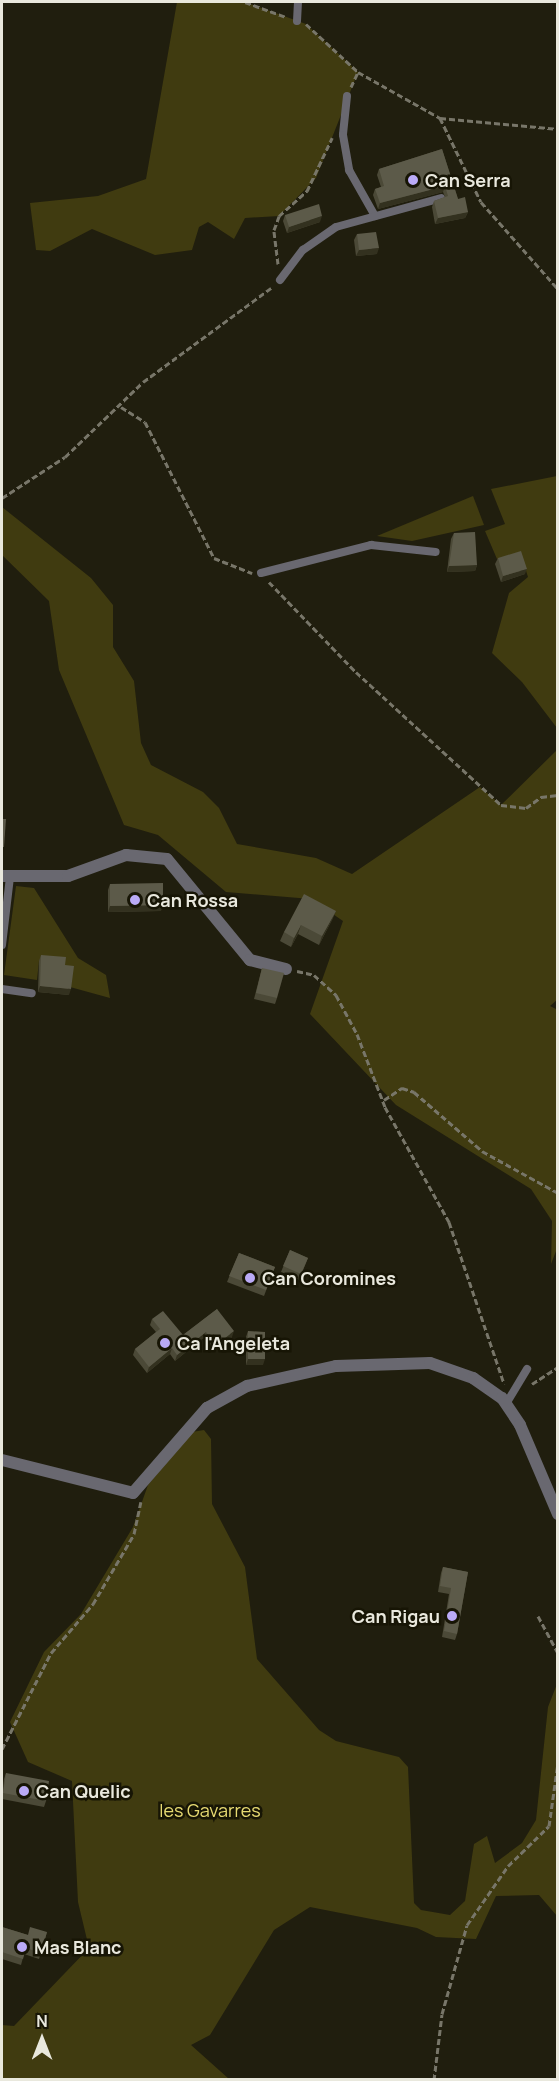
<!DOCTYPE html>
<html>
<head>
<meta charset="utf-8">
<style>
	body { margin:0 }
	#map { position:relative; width:559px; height:2081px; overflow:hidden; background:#201e0e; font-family:Manrope,sans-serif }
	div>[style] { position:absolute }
	.green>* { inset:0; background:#403b10 }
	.path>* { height:3px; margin-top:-1.5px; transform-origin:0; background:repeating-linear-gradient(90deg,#787669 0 6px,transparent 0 9px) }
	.lane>* { height:8px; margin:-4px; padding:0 4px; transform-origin:4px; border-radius:4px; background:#696870 }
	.street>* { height:12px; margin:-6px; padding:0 6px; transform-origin:6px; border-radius:6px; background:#696870 }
	.wall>* { inset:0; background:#4b4937 }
	.shaded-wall>* { inset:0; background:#33311f }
	.building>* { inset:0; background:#5c5a49 }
	.dots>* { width:16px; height:16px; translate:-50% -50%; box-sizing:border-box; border:3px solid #171505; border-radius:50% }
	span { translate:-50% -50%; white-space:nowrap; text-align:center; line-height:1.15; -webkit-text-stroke:5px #171505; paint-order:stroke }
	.poi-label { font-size:18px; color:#e9e8dd; font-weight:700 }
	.left { translate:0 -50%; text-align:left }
	.right { translate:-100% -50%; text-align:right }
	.park-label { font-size:18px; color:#e7da72 }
	.frame { position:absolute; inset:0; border:3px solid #e9e8dd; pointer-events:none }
	.north { position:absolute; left:12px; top:2009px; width:60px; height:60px; -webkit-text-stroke:4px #171505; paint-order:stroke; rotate:0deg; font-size:16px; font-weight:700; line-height:24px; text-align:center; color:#e9e8dd }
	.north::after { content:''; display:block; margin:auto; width:21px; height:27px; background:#e9e8dd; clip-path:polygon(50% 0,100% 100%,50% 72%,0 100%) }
</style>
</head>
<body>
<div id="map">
	<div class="green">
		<div style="clip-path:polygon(177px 2px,245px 2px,306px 24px,358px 72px,316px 178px,279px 216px,245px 218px,234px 239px,208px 222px,199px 227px,192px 250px,155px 255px,92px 229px,50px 251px,36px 250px,30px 203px,98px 196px,146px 179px)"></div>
		<div style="clip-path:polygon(557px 476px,557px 728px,522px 682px,492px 653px,509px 593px,528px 577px,520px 552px,497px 559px,485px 531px,505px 524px,491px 489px)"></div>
		<div style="clip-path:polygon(473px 496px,484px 525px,412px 541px,377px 536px)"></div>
		<div style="clip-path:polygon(2px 507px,91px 578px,113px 605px,113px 647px,134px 681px,141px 743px,151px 765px,203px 792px,219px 808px,237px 844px,316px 858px,352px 874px,480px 787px,501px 805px,557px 750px,558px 999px,550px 1006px,558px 1010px,558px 1246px,551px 1264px,552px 1221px,531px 1189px,396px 1105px,310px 1014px,343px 921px,311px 899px,226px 892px,158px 835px,124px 825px,59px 670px,49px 601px,2px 555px)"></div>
		<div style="clip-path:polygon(16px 886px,34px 888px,78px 958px,106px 975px,110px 998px,70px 987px,39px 961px,37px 980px,4px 975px)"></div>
		<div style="clip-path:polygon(204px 1430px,211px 1439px,212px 1504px,245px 1567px,257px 1659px,319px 1730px,336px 1741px,399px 1757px,408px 1767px,414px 1903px,421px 1910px,450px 1915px,465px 1901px,474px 1844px,487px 1836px,495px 1863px,522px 1843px,536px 1820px,548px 1707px,557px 1684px,557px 1916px,539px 1895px,496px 1896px,476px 1939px,436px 1937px,417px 1928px,310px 1907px,274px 1930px,210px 2035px,191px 2045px,229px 2079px,2px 2079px,2px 2025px,14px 2026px,89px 1948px,78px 1902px,72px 1781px,28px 1762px,10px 1722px,44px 1652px,81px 1614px,133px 1527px,148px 1485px,192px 1432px)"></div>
	</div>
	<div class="path">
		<div style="left:245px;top:2px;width:44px;rotate:20.1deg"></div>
		<div style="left:306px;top:24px;width:71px;rotate:42.7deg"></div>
		<div style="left:358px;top:72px;width:94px;rotate:29.3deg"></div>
		<div style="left:440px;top:118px;width:119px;rotate:5.3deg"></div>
		<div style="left:351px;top:87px;width:17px;rotate:-65deg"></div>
		<div style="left:440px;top:118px;width:93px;rotate:64deg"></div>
		<div style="left:481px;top:202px;width:116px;rotate:48.5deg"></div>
		<div style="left:278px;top:264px;width:34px;rotate:-97deg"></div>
		<div style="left:274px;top:230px;width:15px;rotate:-70deg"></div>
		<div style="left:279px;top:216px;width:38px;rotate:-42deg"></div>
		<div style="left:307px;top:191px;width:59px;rotate:-64.7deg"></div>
		<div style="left:121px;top:407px;width:28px;rotate:32deg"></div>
		<div style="left:145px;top:422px;width:153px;rotate:63.1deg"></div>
		<div style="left:214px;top:558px;width:41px;rotate:21.5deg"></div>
		<div style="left:2px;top:498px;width:75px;rotate:-33.1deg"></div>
		<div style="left:65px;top:457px;width:108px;rotate:-43.9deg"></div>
		<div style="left:143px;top:382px;width:159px;rotate:-36.3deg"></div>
		<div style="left:269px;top:582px;width:125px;rotate:46deg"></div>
		<div style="left:356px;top:672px;width:197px;rotate:42.5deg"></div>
		<div style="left:501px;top:805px;width:25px;rotate:7deg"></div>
		<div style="left:526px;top:808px;width:19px;rotate:-36deg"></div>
		<div style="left:541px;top:797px;width:17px;rotate:-7deg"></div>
		<div style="left:297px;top:971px;width:17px;rotate:13deg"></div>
		<div style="left:314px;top:975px;width:30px;rotate:42deg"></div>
		<div style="left:336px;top:995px;width:44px;rotate:61.7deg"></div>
		<div style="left:357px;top:1034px;width:78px;rotate:69deg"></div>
		<div style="left:385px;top:1107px;width:132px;rotate:60.9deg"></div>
		<div style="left:449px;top:1222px;width:171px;rotate:71.2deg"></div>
		<div style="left:384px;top:1100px;width:22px;rotate:-34deg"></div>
		<div style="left:402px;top:1088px;width:13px;rotate:18deg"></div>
		<div style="left:414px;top:1092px;width:90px;rotate:40.9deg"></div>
		<div style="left:482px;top:1151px;width:87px;rotate:28.9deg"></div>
		<div style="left:532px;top:1384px;width:31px;rotate:-33deg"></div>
		<div style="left:538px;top:1616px;width:42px;rotate:61.6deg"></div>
		<div style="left:2px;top:1749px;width:108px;rotate:-63deg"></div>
		<div style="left:51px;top:1653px;width:65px;rotate:-49.4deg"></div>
		<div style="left:93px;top:1604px;width:81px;rotate:-59.6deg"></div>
		<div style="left:134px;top:1534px;width:33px;rotate:-78deg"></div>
		<div style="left:434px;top:2080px;width:66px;rotate:-83.1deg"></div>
		<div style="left:442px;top:2014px;width:92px;rotate:-74.3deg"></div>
		<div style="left:467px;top:1925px;width:72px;rotate:-55.2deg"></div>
		<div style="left:508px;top:1866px;width:57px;rotate:-44.3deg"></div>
		<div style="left:549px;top:1826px;width:64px;rotate:-81.9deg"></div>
	</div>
	<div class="lane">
		<div style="left:297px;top:21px;width:19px;rotate:-87deg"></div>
		<div style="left:347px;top:96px;width:39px;rotate:96deg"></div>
		<div style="left:343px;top:135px;width:36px;rotate:80deg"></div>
		<div style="left:349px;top:170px;width:53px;rotate:60.5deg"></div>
		<div style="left:280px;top:280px;width:38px;rotate:-53deg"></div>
		<div style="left:303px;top:250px;width:40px;rotate:-34.9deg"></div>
		<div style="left:336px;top:227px;width:109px;rotate:-15.4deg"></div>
		<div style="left:261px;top:573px;width:114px;rotate:-14.3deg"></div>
		<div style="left:371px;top:545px;width:65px;rotate:6.1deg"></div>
		<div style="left:2px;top:945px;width:68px;rotate:-83.3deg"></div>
		<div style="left:2px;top:989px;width:30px;rotate:8deg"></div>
		<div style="left:506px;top:1404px;width:41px;rotate:-59deg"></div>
	</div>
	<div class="street">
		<div style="left:2px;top:876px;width:66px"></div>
		<div style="left:68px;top:876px;width:62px;rotate:-19.9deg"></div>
		<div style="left:126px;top:855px;width:41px;rotate:5.6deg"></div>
		<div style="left:167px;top:859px;width:131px;rotate:50.6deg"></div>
		<div style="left:250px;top:960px;width:37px;rotate:14deg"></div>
		<div style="left:2px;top:1460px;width:135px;rotate:14.1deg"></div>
		<div style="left:133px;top:1493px;width:113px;rotate:-49deg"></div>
		<div style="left:207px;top:1408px;width:46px;rotate:-28.8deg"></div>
		<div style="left:247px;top:1386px;width:91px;rotate:-12.7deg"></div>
		<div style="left:336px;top:1366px;width:94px;rotate:-1.8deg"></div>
		<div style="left:430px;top:1363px;width:46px;rotate:19.2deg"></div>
		<div style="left:473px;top:1378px;width:35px;rotate:35deg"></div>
		<div style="left:502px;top:1398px;width:32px;rotate:56deg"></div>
		<div style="left:520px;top:1425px;width:97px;rotate:66.9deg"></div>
	</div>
	<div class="wall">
		<div style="clip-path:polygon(442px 149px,458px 199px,468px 212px,465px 218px,435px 224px,432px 207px,434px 201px,445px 197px,443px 192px,378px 209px,373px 195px,375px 189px,381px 187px,377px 175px,379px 169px)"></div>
		<div style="clip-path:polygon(285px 215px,320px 222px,287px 233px,283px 221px)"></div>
		<div style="clip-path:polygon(357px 234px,377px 254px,356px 256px,354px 240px)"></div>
		<div style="clip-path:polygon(454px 533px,477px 565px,475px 571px,447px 572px,451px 539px)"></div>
		<div style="clip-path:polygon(498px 558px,525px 574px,501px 582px,495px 564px)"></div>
		<div style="clip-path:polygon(110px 884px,161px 911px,108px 912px,108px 890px)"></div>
		<div style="clip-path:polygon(336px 911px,332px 920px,319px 945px,298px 934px,291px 947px,280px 941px,284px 932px)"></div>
		<div style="clip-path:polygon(41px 955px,65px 965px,69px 995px,38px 992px,39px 961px)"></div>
		<div style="clip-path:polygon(262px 968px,277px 998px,275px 1004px,254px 999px)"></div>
		<div style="clip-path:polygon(290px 1250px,308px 1258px,299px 1280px,281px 1272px)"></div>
		<div style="clip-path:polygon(239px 1253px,275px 1267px,264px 1296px,227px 1282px)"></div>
		<div style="clip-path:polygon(217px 1309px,232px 1337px,214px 1351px,203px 1338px,175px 1361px,170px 1354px,147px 1373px,133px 1355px,135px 1349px,156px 1332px,150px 1325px,152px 1319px,183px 1335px)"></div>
		<div style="clip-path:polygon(248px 1331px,263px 1365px,246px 1365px,246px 1337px)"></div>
		<div style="clip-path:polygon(443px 1567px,468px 1572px,457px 1634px,455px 1640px,442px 1637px,449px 1594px,438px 1592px,441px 1573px)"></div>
		<div style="clip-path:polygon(6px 1773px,46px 1801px,44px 1807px,2px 1799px,4px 1779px)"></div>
		<div style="clip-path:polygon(2px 1927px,28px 1935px,47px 1932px,39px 1959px,24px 1954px,21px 1965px,2px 1959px)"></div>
	</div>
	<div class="shaded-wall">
		<div style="clip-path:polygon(445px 186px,443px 192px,378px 209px,380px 203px)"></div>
		<div style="clip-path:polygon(468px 212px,465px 218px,435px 224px,438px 218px)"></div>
		<div style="clip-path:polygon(322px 216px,320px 222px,287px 233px,289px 227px)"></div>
		<div style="clip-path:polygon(379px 248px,377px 254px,356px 256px,359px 250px)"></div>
		<div style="clip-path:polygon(477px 565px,475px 571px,447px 572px,449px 566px)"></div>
		<div style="clip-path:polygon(527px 569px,525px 574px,501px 582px,503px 576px)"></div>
		<div style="clip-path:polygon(163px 905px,161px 911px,108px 912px,110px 906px)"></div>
		<div style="clip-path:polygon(336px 911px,332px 920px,319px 945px,322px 936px)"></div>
		<div style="clip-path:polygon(301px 925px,298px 934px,291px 947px,294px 938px)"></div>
		<div style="clip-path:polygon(40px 986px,71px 989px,69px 995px,38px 992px)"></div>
		<div style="clip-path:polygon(234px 1331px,232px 1337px,214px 1351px,216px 1345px)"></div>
		<div style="clip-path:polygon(206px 1332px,203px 1338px,175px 1361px,177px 1355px)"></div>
		<div style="clip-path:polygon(172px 1348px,170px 1354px,147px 1373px,149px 1367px)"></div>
		<div style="clip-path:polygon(248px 1359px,265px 1359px,263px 1365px,246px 1365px)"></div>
	</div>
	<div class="building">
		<div style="clip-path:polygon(442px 149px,458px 199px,465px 197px,468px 212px,438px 218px,434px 201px,448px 196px,445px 186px,380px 203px,375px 189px,384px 186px,379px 169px)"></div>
		<div style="clip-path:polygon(319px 204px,322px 216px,289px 227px,285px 215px)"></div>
		<div style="clip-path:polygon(376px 232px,379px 248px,359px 250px,357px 234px)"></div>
		<div style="clip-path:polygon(475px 532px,477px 565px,449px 566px,454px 533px)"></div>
		<div style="clip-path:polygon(521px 551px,527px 569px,503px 576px,498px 558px)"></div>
		<div style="clip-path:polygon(2px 819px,6px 819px,4px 847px,2px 847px)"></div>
		<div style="clip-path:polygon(163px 883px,163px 905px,110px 906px,110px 884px)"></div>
		<div style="clip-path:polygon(304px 894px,336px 911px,322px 936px,301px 925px,294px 938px,284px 932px)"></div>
		<div style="clip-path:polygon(41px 955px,66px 957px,65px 965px,74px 966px,71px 989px,40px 986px)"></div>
		<div style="clip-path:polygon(262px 968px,284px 973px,277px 998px,256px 993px)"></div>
		<div style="clip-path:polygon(290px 1250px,308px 1258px,301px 1274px,283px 1266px)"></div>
		<div style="clip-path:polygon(239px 1253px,275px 1267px,266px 1290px,229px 1276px)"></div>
		<div style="clip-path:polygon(217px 1309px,234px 1331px,216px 1345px,206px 1332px,177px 1355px,172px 1348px,149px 1367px,135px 1349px,160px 1329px,152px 1319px,163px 1311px,183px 1335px)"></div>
		<div style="clip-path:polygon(248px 1331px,265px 1332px,265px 1359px,248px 1359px)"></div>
		<div style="clip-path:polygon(443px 1567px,468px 1572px,457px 1634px,444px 1631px,451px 1588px,440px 1586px)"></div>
		<div style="clip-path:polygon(6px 1773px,49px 1781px,46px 1801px,3px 1793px)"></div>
		<div style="clip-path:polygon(2px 1927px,28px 1935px,30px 1927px,47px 1932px,41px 1953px,26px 1948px,23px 1959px,2px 1952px)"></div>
	</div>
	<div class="dots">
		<div style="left:413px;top:180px;background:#baaaf6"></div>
		<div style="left:135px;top:900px;background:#baaaf6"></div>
		<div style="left:250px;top:1278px;background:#baaaf6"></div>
		<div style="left:165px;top:1343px;background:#baaaf6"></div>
		<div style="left:452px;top:1616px;background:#baaaf6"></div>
		<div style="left:24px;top:1791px;background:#baaaf6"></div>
		<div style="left:22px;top:1947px;background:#baaaf6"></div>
	</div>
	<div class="poi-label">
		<span class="left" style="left:425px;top:180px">Can Serra</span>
		<span class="left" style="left:147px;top:900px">Can Rossa</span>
		<span class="left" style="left:262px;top:1278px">Can Coromines</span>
		<span class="left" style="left:177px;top:1343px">Ca l'Angeleta</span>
		<span class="right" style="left:440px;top:1616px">Can Rigau</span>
		<span class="left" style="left:36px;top:1791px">Can Quelic</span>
		<span class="left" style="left:34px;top:1947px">Mas Blanc</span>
	</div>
	<div class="park-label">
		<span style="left:210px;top:1810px">les Gavarres</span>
	</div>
	<div class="frame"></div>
	<div class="north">N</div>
</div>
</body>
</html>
